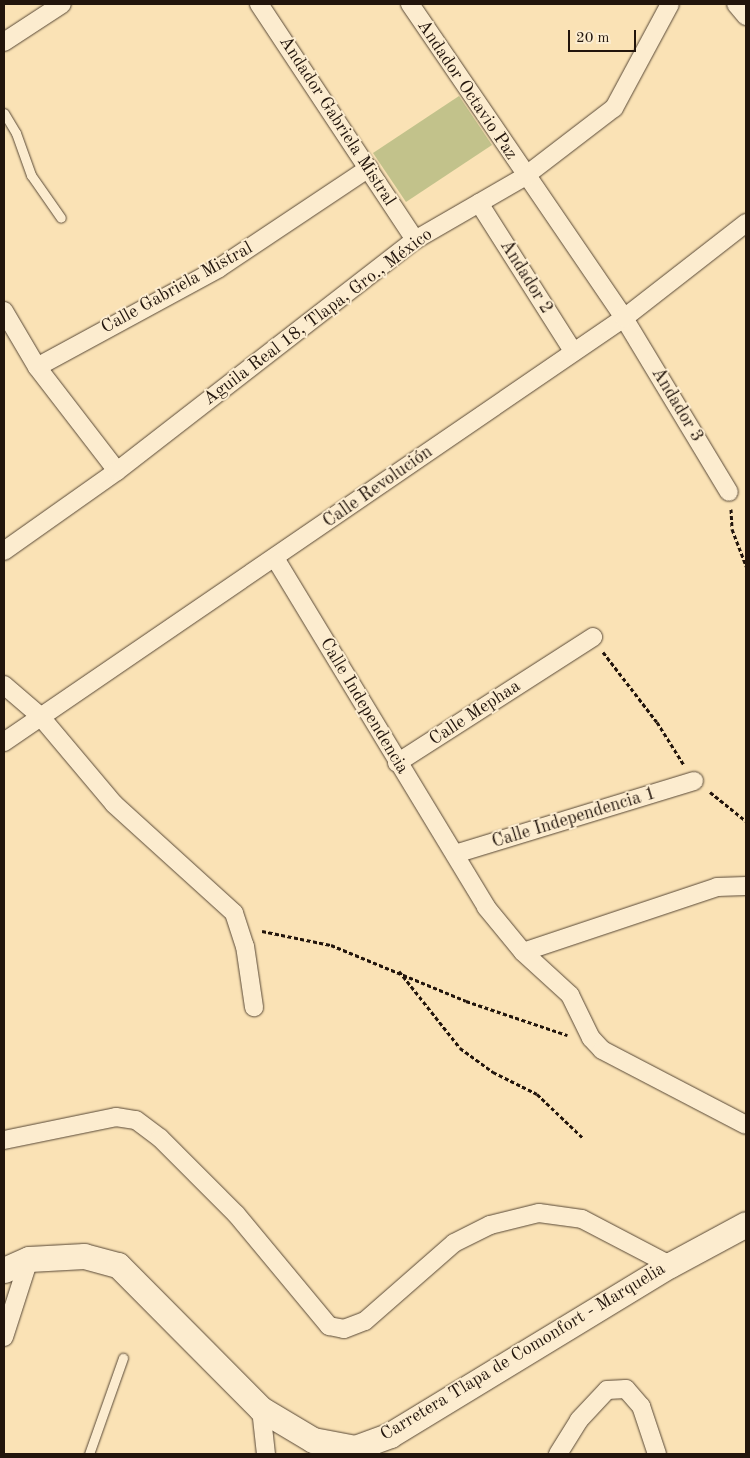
<!DOCTYPE html>
<html>
<head>
<meta charset="utf-8">
<style>
	body { margin:0 }
	#map { position:relative; width:750px; height:1458px; overflow:hidden; background:#fae2b5; font-family:"Old Standard TT",serif }
	div>[style] { position:absolute }
	.green>* { inset:0; background:#c2c28b }
	.path>* { height:3px; margin-top:-1.5px; transform-origin:0; background:repeating-linear-gradient(90deg,#22150c 0 4px,transparent 0 6.5px) }
	.roads { filter:drop-shadow(0 0 1px #584836) drop-shadow(0 0 1px #584836) }
	.lane>* { height:9px; margin:-4.5px; padding:0 4.5px; transform-origin:4.5px; border-radius:4.5px; background:#fceccf }
	.street>* { height:18px; margin:-9px; padding:0 9px; transform-origin:9px; border-radius:9px; background:#fceccf }
	.secondary>* { height:25px; margin:-12.5px; padding:0 12.5px; transform-origin:12.5px; border-radius:12.5px; background:#fceccf }
	span { translate:-50% -50%; white-space:nowrap; text-align:center; line-height:1.15; -webkit-text-stroke:4px #fceccf; paint-order:stroke }
	.street-label { font-size:18px; color:#22150c }
	.frame { position:absolute; inset:0; border:5px solid #22150c; pointer-events:none }
	.scale { position:absolute; left:568px; top:30px; width:68px; height:22px; box-sizing:border-box; border:2px solid #22150c; border-top:0; padding-left:6px; font-size:15px; line-height:18px; white-space:nowrap; color:#22150c; -webkit-text-stroke:4px #fceccf; paint-order:stroke }
</style>
</head>
<body>
<div id="map">
	<div class="green">
		<div style="clip-path:polygon(459px 96px,492px 145px,406px 202px,373px 153px)"></div>
	</div>
	<div class="path">
		<div style="left:731px;top:509px;width:20px;rotate:87deg"></div>
		<div style="left:732px;top:529px;width:40px;rotate:69deg"></div>
		<div style="left:603px;top:652px;width:88px;rotate:52.4deg"></div>
		<div style="left:657px;top:722px;width:51px;rotate:57.9deg"></div>
		<div style="left:710px;top:792px;width:46px;rotate:38.9deg"></div>
		<div style="left:262px;top:931px;width:70px;rotate:11.5deg"></div>
		<div style="left:331px;top:945px;width:146px;rotate:22.5deg"></div>
		<div style="left:466px;top:1001px;width:107px;rotate:18.6deg"></div>
		<div style="left:399px;top:971px;width:98px;rotate:51.6deg"></div>
		<div style="left:460px;top:1048px;width:41px;rotate:36deg"></div>
		<div style="left:493px;top:1072px;width:49px;rotate:26.6deg"></div>
		<div style="left:537px;top:1094px;width:64px;rotate:43.7deg"></div>
	</div>
	<div class="roads">
		<div class="lane">
			<div style="left:4px;top:113px;width:23px;rotate:59deg"></div>
			<div style="left:16px;top:133px;width:45px;rotate:70.3deg"></div>
			<div style="left:31px;top:175px;width:52px;rotate:55.1deg"></div>
			<div style="left:89px;top:1454px;width:102px;rotate:-70.5deg"></div>
		</div>
		<div class="street">
			<div style="left:259px;top:4px;width:283px;rotate:56.5deg"></div>
			<div style="left:410px;top:4px;width:380px;rotate:55.7deg"></div>
			<div style="left:624px;top:318px;width:203px;rotate:58.9deg"></div>
			<div style="left:736px;top:4px;width:16px;rotate:50deg"></div>
			<div style="left:4px;top:42px;width:69px;rotate:-33.2deg"></div>
			<div style="left:479px;top:203px;width:175px;rotate:57.6deg"></div>
			<div style="left:4px;top:311px;width:65px;rotate:59.5deg"></div>
			<div style="left:37px;top:367px;width:131px;rotate:52.4deg"></div>
			<div style="left:37px;top:367px;width:207px;rotate:-28.5deg"></div>
			<div style="left:219px;top:268px;width:180px;rotate:-33.7deg"></div>
			<div style="left:4px;top:551px;width:138px;rotate:-35.3deg"></div>
			<div style="left:117px;top:471px;width:377px;rotate:-37.8deg"></div>
			<div style="left:415px;top:240px;width:126px;rotate:-30deg"></div>
			<div style="left:524px;top:177px;width:113px;rotate:-37.5deg"></div>
			<div style="left:614px;top:108px;width:118px;rotate:-61.7deg"></div>
			<div style="left:275px;top:558px;width:408px;rotate:58.8deg"></div>
			<div style="left:486px;top:907px;width:58px;rotate:50.6deg"></div>
			<div style="left:523px;top:952px;width:64px;rotate:42.5deg"></div>
			<div style="left:570px;top:995px;width:48px;rotate:64deg"></div>
			<div style="left:591px;top:1038px;width:16px;rotate:47deg"></div>
			<div style="left:602px;top:1050px;width:162px;rotate:27.5deg"></div>
			<div style="left:4px;top:685px;width:48px;rotate:40.7deg"></div>
			<div style="left:40px;top:716px;width:115px;rotate:49.9deg"></div>
			<div style="left:114px;top:804px;width:162px;rotate:42.2deg"></div>
			<div style="left:234px;top:913px;width:35px;rotate:72deg"></div>
			<div style="left:245px;top:946px;width:62px;rotate:81.6deg"></div>
			<div style="left:4px;top:742px;width:751px;rotate:-34.37deg"></div>
			<div style="left:624px;top:318px;width:155px;rotate:-37.9deg"></div>
			<div style="left:397px;top:763px;width:233px;rotate:-32.7deg"></div>
			<div style="left:455px;top:854px;width:250px;rotate:-17deg"></div>
			<div style="left:523px;top:952px;width:205px;rotate:-18.5deg"></div>
			<div style="left:717px;top:887px;width:29px;rotate:-2deg"></div>
			<div style="left:4px;top:1140px;width:114px;rotate:-11.6deg"></div>
			<div style="left:116px;top:1117px;width:20px;rotate:9deg"></div>
			<div style="left:136px;top:1120px;width:30px;rotate:37deg"></div>
			<div style="left:160px;top:1138px;width:107px;rotate:45deg"></div>
			<div style="left:236px;top:1214px;width:146px;rotate:50.3deg"></div>
			<div style="left:329px;top:1326px;width:15px;rotate:11deg"></div>
			<div style="left:344px;top:1329px;width:22px;rotate:-21deg"></div>
			<div style="left:365px;top:1321px;width:118px;rotate:-41.2deg"></div>
			<div style="left:454px;top:1243px;width:40px;rotate:-26.6deg"></div>
			<div style="left:490px;top:1225px;width:50px;rotate:-13.8deg"></div>
			<div style="left:539px;top:1213px;width:43px;rotate:7.9deg"></div>
			<div style="left:582px;top:1219px;width:99px;rotate:27.6deg"></div>
			<div style="left:4px;top:1337px;width:82px;rotate:-72.2deg"></div>
			<div style="left:261px;top:1409px;width:45px;rotate:83.7deg"></div>
			<div style="left:558px;top:1454px;width:40px;rotate:-58deg"></div>
			<div style="left:579px;top:1420px;width:41px;rotate:-47deg"></div>
			<div style="left:607px;top:1390px;width:19px;rotate:-3deg"></div>
			<div style="left:626px;top:1389px;width:23px;rotate:49deg"></div>
			<div style="left:641px;top:1406px;width:51px;rotate:71.6deg"></div>
		</div>
		<div class="secondary">
			<div style="left:4px;top:1270px;width:27px;rotate:-24deg"></div>
			<div style="left:29px;top:1259px;width:55px;rotate:-3.1deg"></div>
			<div style="left:84px;top:1256px;width:35px;rotate:15deg"></div>
			<div style="left:118px;top:1265px;width:203px;rotate:45.2deg"></div>
			<div style="left:261px;top:1409px;width:61px;rotate:30.8deg"></div>
			<div style="left:313px;top:1440px;width:43px;rotate:10.8deg"></div>
			<div style="left:355px;top:1448px;width:37px;rotate:-20deg"></div>
			<div style="left:390px;top:1435px;width:328px;rotate:-31.3deg"></div>
			<div style="left:670px;top:1265px;width:86px;rotate:-28.3deg"></div>
		</div>
	</div>
	<div class="street-label">
		<span style="left:467px;top:90px;rotate:56deg">Andador Octavio Paz</span>
		<span style="left:337px;top:121px;rotate:57deg">Andador Gabriela Mistral</span>
		<span style="left:526px;top:277px;rotate:58deg">Andador 2</span>
		<span style="left:177px;top:288px;rotate:-29deg">Calle Gabriela Mistral</span>
		<span style="left:318px;top:317px;rotate:-37deg">Aguila Real 18, Tlapa, Gro., México</span>
		<span style="left:677px;top:405px;rotate:59deg">Andador 3</span>
		<span style="left:378px;top:487px;rotate:-35deg">Calle Revolución</span>
		<span style="left:364px;top:706px;rotate:59deg">Calle Independencia</span>
		<span style="left:475px;top:713px;rotate:-33deg">Calle Mephaa</span>
		<span style="left:574px;top:818px;rotate:-17deg">Calle Independencia 1</span>
		<span style="left:523px;top:1352px;rotate:-31deg">Carretera Tlapa de Comonfort - Marquelia</span>
	</div>
	<div class="frame"></div>
	<div class="scale">20 m</div>
</div>
</body>
</html>
